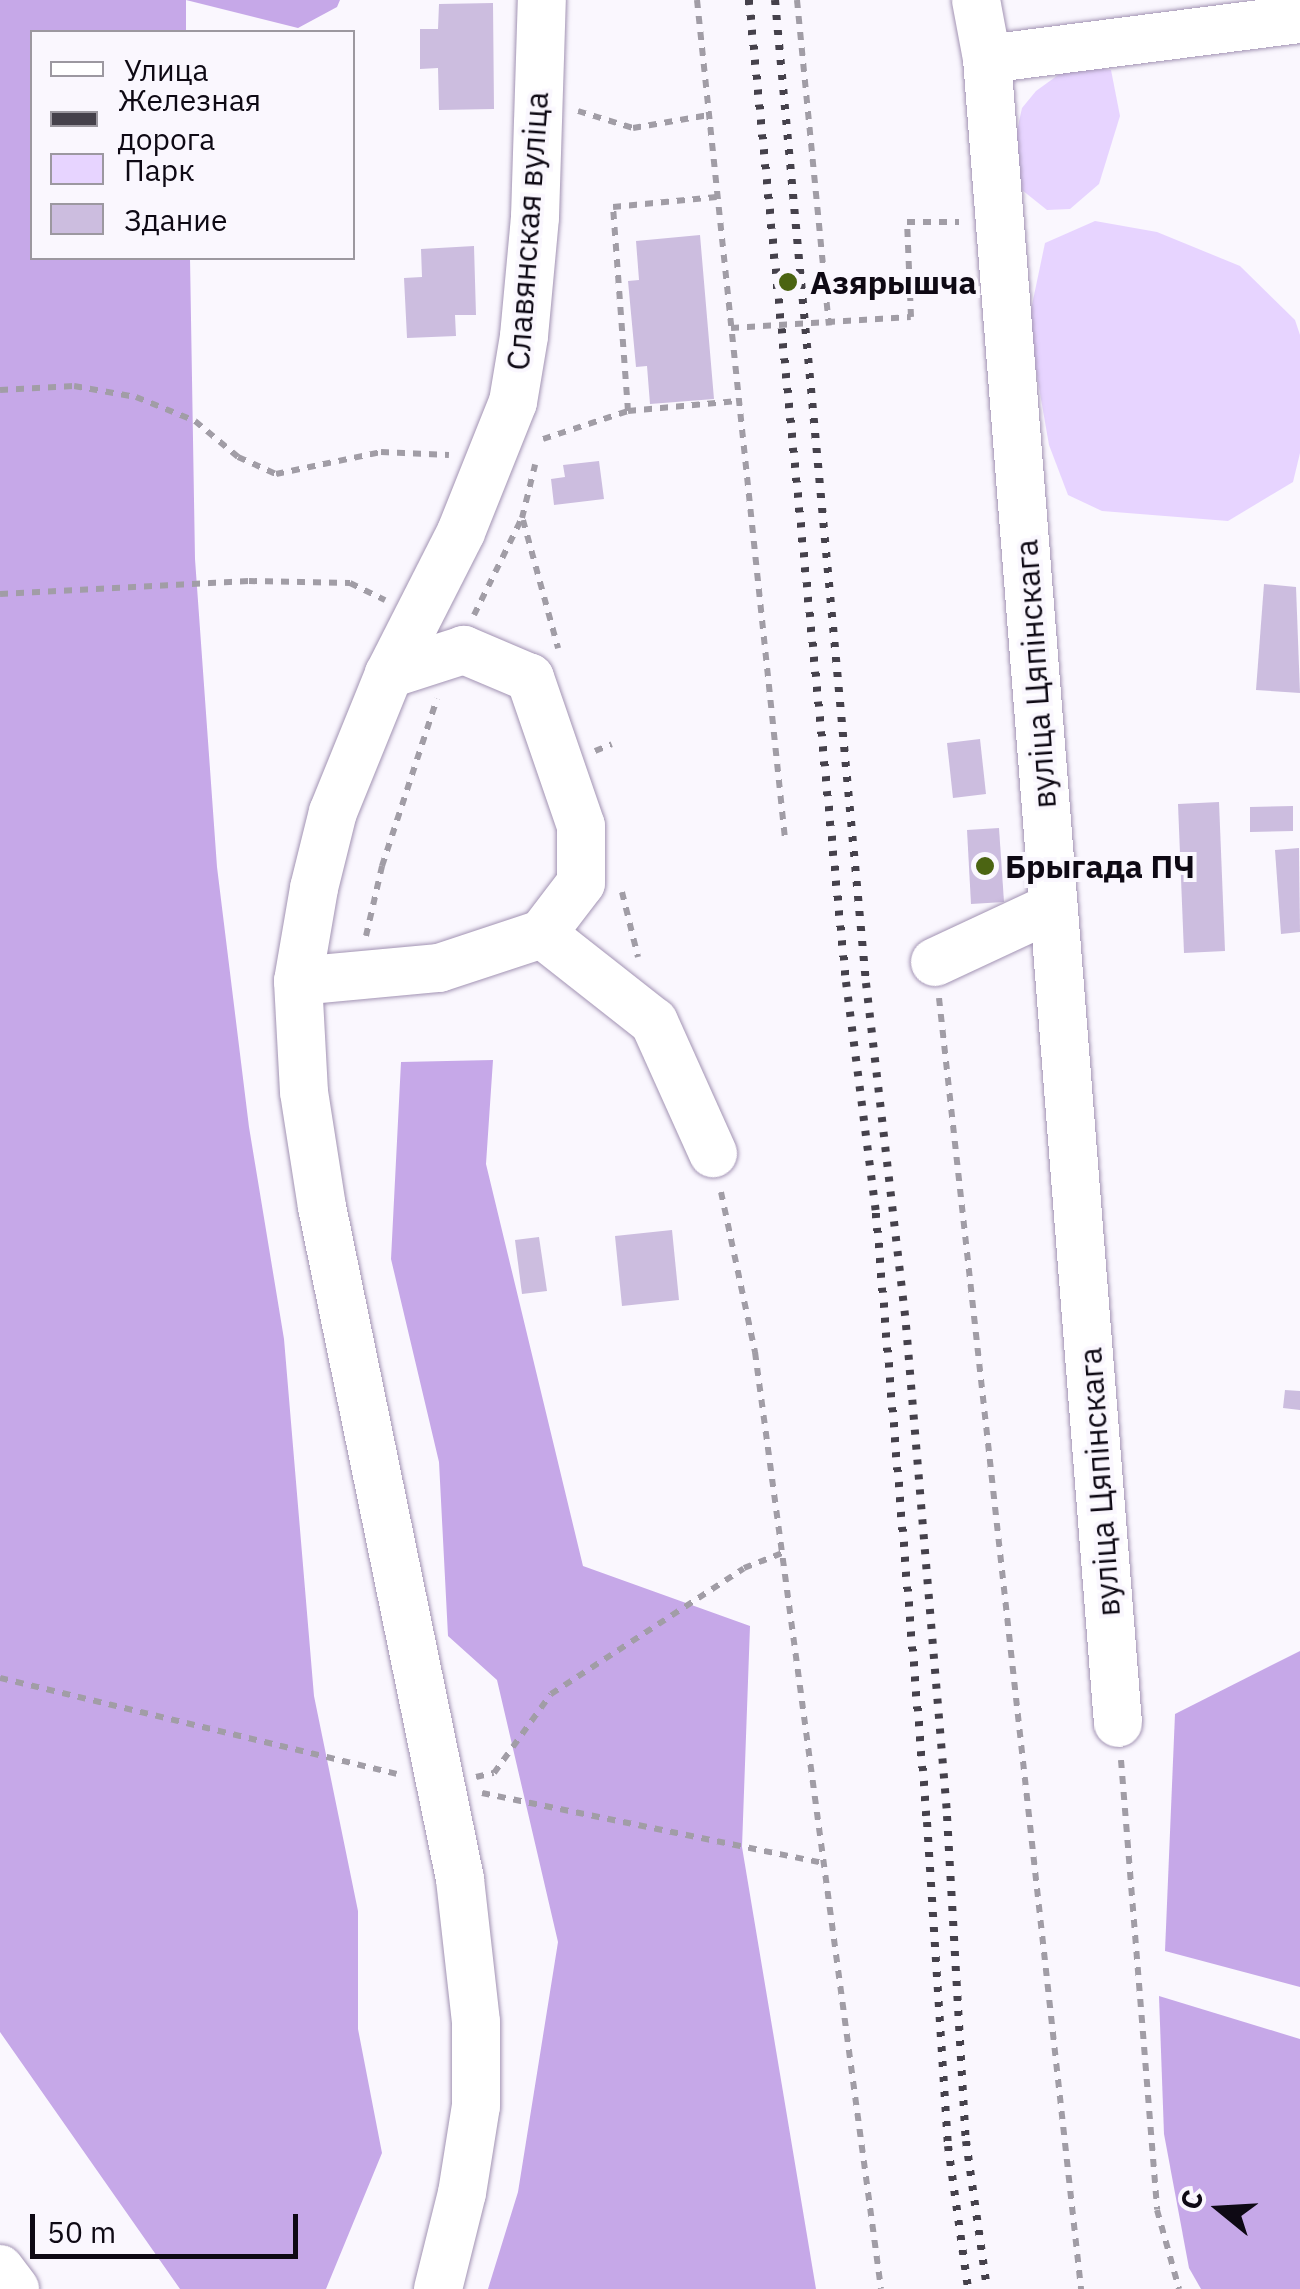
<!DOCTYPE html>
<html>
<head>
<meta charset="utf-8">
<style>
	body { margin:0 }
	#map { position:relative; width:1300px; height:2289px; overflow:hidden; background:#faf7fe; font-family:"IBM Plex Sans",sans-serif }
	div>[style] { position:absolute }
	.green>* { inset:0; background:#e7d4ff }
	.forest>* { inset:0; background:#c6a8e8 }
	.building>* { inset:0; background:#ccbddf }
	.path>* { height:6px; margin-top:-3px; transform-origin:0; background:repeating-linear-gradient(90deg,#a19da6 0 8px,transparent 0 16px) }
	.roads { filter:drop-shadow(0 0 2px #a293b3) drop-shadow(0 0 2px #a293b3) }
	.minor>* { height:48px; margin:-24px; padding:0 24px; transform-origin:24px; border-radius:24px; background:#fff }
	.rail>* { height:8px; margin-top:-4px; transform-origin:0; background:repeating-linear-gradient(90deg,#45414b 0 5px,transparent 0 15px) }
	.dots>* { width:28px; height:28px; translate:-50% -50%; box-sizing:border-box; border:5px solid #faf7fe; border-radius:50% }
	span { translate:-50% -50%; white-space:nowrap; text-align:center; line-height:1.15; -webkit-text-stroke:8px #faf7fe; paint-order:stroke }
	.street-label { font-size:32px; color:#0e0914 }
	.poi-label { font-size:32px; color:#0e0914; font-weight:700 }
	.left { translate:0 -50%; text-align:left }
	.legend { position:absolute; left:30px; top:30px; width:325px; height:230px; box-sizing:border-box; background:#faf7fe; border:2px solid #9c98a0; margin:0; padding:12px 18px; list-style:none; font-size:30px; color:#0e0914 }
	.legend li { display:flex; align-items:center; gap:20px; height:50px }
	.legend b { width:50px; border:2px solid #9c98a0 }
	.north { position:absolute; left:1170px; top:2159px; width:100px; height:100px; -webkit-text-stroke:8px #faf7fe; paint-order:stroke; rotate:288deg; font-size:28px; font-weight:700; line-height:40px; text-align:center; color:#0e0914 }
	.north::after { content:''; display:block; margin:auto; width:35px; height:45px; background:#0e0914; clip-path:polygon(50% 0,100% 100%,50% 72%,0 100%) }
	.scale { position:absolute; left:30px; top:2214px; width:268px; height:45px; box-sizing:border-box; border:5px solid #0e0914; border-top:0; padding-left:12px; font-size:30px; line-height:35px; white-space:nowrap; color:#0e0914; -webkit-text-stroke:8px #faf7fe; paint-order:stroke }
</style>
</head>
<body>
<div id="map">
	<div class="green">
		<div style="clip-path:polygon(1072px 65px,1111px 70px,1120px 116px,1099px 184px,1070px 209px,1047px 210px,1022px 190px,1014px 145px,1022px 108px,1036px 91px)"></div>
		<div style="clip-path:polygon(1095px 221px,1157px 232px,1240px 266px,1295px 320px,1300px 335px,1300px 453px,1293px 482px,1228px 521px,1102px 511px,1068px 495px,1049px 445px,1028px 324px,1045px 243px)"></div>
	</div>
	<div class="forest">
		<div style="clip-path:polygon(0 0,340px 0,337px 7px,298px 28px,186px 0,186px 32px,32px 32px,32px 258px,190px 258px,195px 559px,217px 867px,249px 1127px,284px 1339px,314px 1696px,358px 1911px,358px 2029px,382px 2153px,326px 2289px,180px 2289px,0 2032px)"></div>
		<div style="clip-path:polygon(493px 1060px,486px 1164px,583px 1566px,750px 1626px,742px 1847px,816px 2289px,488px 2289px,518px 2192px,558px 1942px,497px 1680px,448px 1636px,439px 1462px,391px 1259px,401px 1062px)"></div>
		<div style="clip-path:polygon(1300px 1651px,1300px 1987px,1165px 1951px,1175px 1714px)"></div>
		<div style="clip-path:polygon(1159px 1996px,1300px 2039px,1300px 2289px,1201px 2289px,1189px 2268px,1164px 2134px)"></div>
	</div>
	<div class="building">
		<div style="clip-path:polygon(493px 3px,494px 109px,439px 110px,438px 68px,420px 69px,420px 29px,438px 29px,439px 4px)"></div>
		<div style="clip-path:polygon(700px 235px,714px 399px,650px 404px,647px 366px,636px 367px,628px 281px,639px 280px,636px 241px)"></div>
		<div style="clip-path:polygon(474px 246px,476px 315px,455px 315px,456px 336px,407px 338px,404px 278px,422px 277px,421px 249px)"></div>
		<div style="clip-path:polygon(599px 461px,604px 499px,554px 505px,551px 479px,565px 477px,563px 465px)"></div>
		<div style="clip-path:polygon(1264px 584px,1296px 587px,1300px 693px,1256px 690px)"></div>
		<div style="clip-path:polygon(980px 739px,986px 794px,953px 798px,947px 743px)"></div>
		<div style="clip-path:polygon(1219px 802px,1225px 951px,1184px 953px,1178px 804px)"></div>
		<div style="clip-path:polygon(1293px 806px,1293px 831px,1250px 832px,1250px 807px)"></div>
		<div style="clip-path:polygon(999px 828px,1004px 902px,971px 904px,967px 830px)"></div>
		<div style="clip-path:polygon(1299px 848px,1300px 932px,1281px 934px,1275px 850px)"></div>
		<div style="clip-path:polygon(672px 1230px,679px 1300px,622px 1306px,615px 1236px)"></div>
		<div style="clip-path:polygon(539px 1237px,547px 1291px,522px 1294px,515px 1240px)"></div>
		<div style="clip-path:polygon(1285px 1390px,1300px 1391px,1300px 1410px,1283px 1408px)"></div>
	</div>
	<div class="path">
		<div style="left:697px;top:0;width:844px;rotate:84.01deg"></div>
		<div style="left:797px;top:0;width:327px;rotate:84.4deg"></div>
		<div style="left:578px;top:111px;width:58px;rotate:17.2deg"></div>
		<div style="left:633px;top:128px;width:77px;rotate:-9.7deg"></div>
		<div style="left:731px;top:328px;width:180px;rotate:-3.5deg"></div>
		<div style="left:911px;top:317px;width:95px;rotate:-92.4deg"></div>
		<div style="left:907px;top:222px;width:52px"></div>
		<div style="left:0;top:390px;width:74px;rotate:-3.1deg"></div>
		<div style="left:74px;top:386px;width:63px;rotate:10.1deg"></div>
		<div style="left:136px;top:397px;width:64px;rotate:22.1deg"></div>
		<div style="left:195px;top:421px;width:56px;rotate:39.9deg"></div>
		<div style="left:238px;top:457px;width:42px;rotate:24.1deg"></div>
		<div style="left:276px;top:474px;width:107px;rotate:-11.8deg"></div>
		<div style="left:381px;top:452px;width:68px;rotate:2.5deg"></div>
		<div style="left:628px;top:411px;width:205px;rotate:-94.2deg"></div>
		<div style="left:613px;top:207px;width:104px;rotate:-5.5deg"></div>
		<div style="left:543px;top:439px;width:89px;rotate:-18.2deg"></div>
		<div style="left:628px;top:411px;width:110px;rotate:-5.2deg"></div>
		<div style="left:523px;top:520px;width:133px;rotate:74.7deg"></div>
		<div style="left:0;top:594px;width:249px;rotate:-3deg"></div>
		<div style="left:249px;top:581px;width:101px;rotate:1.1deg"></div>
		<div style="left:350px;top:583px;width:39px;rotate:26deg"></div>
		<div style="left:474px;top:615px;width:108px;rotate:-63.7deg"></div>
		<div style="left:522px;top:518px;width:55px;rotate:-76.2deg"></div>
		<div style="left:595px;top:751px;width:18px;rotate:-22deg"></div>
		<div style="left:622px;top:892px;width:67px;rotate:76.2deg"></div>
		<div style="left:366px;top:936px;width:72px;rotate:-77.1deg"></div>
		<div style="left:382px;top:866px;width:176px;rotate:-71.8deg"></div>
		<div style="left:939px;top:998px;width:1299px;rotate:83.72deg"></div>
		<div style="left:721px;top:1192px;width:164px;rotate:78deg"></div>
		<div style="left:755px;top:1352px;width:945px;rotate:82.34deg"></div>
		<div style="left:0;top:1678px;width:408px;rotate:13.6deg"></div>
		<div style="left:1121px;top:1760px;width:451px;rotate:85.4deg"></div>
		<div style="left:1157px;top:2210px;width:82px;rotate:74.4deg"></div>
		<div style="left:476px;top:1777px;width:18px;rotate:-13deg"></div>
		<div style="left:494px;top:1773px;width:97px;rotate:-54.2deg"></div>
		<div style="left:551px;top:1694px;width:230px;rotate:-33.1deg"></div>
		<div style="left:744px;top:1568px;width:41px;rotate:-21.5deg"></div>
		<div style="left:482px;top:1793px;width:349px;rotate:11.6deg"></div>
	</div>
	<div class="roads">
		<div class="minor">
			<div style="left:976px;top:0;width:60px;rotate:79.4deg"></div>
			<div style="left:987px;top:59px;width:1669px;rotate:85.5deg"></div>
			<div style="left:987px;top:59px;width:316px;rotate:-7.3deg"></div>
			<div style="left:542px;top:934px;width:142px;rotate:38.2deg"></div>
			<div style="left:654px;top:1022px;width:144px;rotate:65.8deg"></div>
			<div style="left:935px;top:962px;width:130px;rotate:-25deg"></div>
			<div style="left:298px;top:981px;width:142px;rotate:-5.3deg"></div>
			<div style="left:439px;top:968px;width:108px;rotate:-18.3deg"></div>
			<div style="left:542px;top:934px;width:64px;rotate:-52.6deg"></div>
			<div style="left:581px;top:883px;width:57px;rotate:-90deg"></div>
			<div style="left:581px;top:826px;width:157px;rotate:-109deg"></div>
			<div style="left:530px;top:678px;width:72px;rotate:-157deg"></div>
			<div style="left:464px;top:650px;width:79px;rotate:162.3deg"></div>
			<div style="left:0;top:2269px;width:25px;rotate:53deg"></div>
			<div style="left:438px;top:2289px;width:99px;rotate:-76deg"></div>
			<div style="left:462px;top:2193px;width:88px;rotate:-80.9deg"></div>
			<div style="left:476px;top:2106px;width:84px;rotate:-90deg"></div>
			<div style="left:476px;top:2022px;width:144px;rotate:-96.4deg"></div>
			<div style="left:460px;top:1879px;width:686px;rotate:-101.6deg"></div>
			<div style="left:322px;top:1207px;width:116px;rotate:-98.9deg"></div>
			<div style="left:304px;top:1092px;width:111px;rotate:-93.1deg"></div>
			<div style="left:298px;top:981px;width:94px;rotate:-80.2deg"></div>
			<div style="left:314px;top:888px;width:78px;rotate:-76deg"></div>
			<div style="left:333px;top:812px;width:149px;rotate:-67.9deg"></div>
			<div style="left:389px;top:674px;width:159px;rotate:-63.1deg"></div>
			<div style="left:461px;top:532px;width:140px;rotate:-68.2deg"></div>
			<div style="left:513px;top:402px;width:67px;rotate:-80.5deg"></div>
			<div style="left:524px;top:336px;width:120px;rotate:-84.7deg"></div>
			<div style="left:535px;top:217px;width:217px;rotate:-88.2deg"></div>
		</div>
	</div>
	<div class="rail">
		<div style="left:749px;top:0;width:987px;rotate:84.36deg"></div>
		<div style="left:846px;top:982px;width:233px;rotate:82.6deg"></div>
		<div style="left:876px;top:1213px;width:611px;rotate:85.21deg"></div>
		<div style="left:927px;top:1822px;width:325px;rotate:86.3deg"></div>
		<div style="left:948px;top:2146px;width:144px;rotate:82deg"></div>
		<div style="left:775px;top:0;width:987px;rotate:84.71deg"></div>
		<div style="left:866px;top:983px;width:344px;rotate:83.3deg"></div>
		<div style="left:906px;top:1325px;width:493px;rotate:85.2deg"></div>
		<div style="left:947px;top:1816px;width:326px;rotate:86.7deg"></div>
		<div style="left:966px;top:2141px;width:149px;rotate:81.9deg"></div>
	</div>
	<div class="dots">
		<div style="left:788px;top:282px;background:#4b6412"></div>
		<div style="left:985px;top:866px;background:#4b6412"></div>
	</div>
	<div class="street-label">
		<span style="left:527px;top:231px;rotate:-86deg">Славянская вуліца</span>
		<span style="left:1035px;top:674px;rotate:-94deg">вуліца Цяпінскага</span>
		<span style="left:1099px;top:1482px;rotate:-94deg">вуліца Цяпінскага</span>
	</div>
	<div class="poi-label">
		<span class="left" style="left:810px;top:282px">Азярышча</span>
		<span class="left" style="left:1005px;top:866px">Брыгада ПЧ</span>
	</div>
	<ul class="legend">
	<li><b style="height:12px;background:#fff"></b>Улица</li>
	<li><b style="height:12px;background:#45414b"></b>Железная дорога</li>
	<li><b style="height:28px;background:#e7d4ff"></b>Парк</li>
	<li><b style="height:28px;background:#ccbddf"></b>Здание</li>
	</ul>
	<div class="north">С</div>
	<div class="scale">50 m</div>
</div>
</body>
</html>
